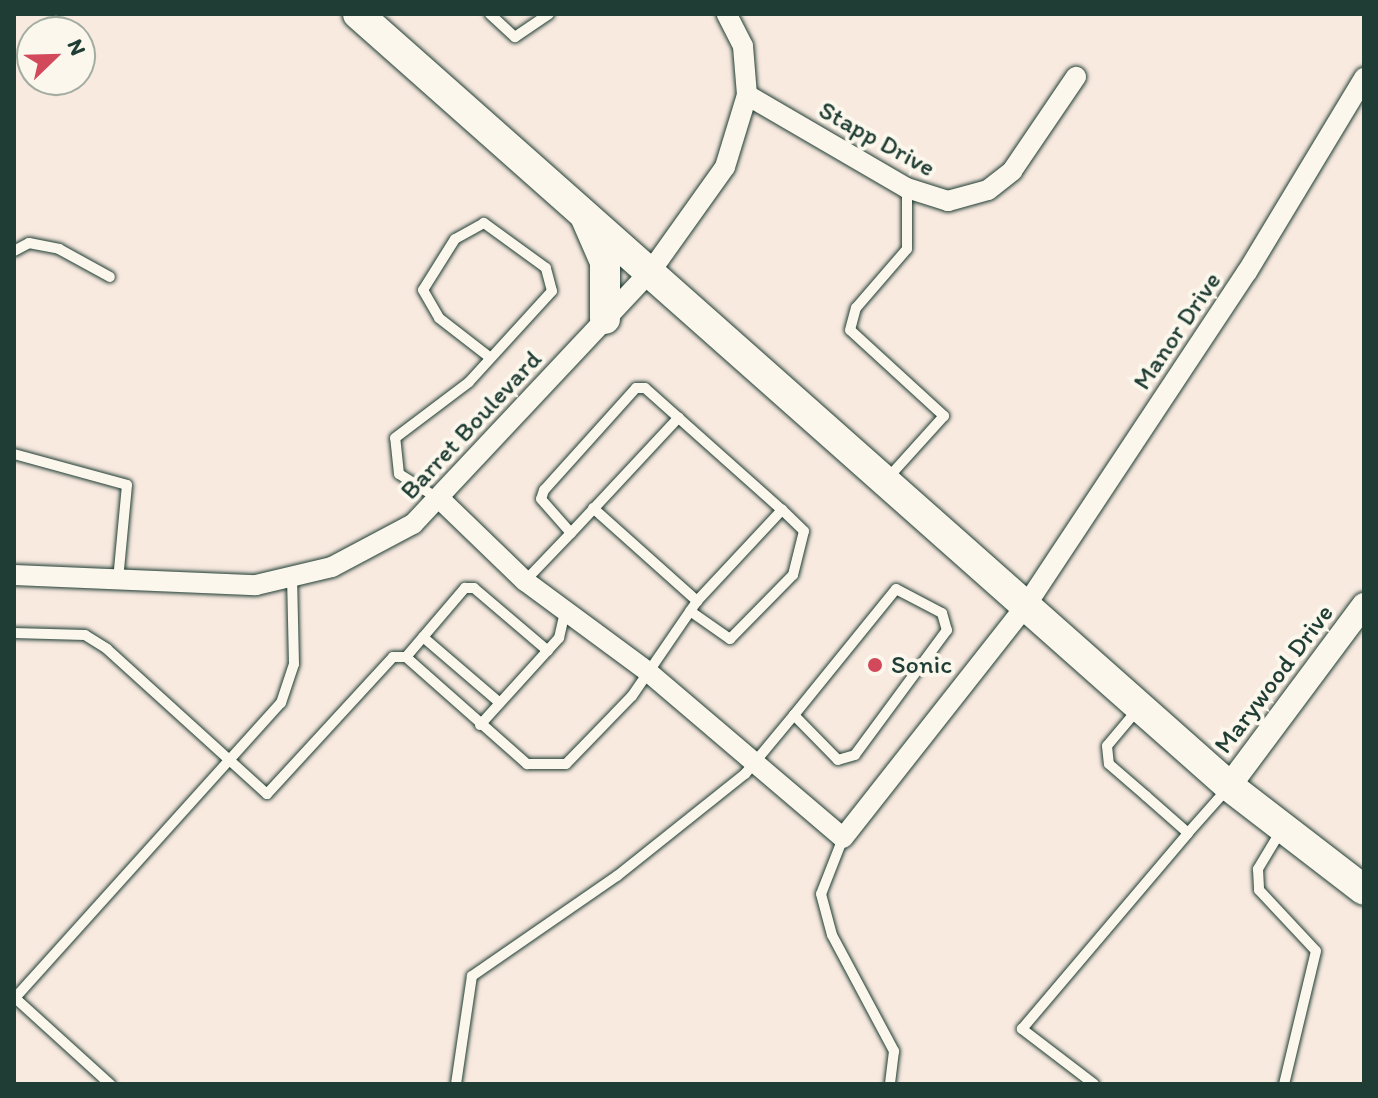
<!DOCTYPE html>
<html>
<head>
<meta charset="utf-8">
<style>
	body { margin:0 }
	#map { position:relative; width:1378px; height:1098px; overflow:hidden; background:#f9eae0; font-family:Itim,sans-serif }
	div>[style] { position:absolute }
	.roads { filter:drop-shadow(0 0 2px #1f3d34) drop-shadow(0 0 2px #1f3d34) }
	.service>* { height:10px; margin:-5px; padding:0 5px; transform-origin:5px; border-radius:5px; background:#fbf7ec }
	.minor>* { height:20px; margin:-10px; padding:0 10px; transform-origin:10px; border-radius:10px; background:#fbf7ec }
	.tertiary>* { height:24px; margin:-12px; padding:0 12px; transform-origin:12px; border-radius:12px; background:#fbf7ec }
	.primary>* { height:30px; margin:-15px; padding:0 15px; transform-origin:15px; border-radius:15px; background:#fbf7ec }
	.dots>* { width:22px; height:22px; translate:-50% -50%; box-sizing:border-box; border:4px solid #fbf7ec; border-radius:50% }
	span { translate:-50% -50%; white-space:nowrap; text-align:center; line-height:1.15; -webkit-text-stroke:8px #fbf7ec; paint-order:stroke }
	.street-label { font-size:26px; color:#1f3d34 }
	.poi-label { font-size:26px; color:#1f3d34 }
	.left { translate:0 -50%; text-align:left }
	.frame { position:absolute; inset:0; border:16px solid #1f3d34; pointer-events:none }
	.north { position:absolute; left:16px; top:16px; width:80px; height:80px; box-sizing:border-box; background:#fbf7ec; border:2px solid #a3ada2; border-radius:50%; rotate:67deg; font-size:22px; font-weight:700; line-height:32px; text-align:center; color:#1f3d34 }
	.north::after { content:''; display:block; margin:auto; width:28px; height:36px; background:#d1495b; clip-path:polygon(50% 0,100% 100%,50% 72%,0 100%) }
</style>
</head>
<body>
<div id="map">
	<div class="roads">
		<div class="service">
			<div style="left:490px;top:14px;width:34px;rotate:43deg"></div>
			<div style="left:515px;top:37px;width:41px;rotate:-34.1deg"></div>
			<div style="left:14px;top:251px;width:17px;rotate:-28deg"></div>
			<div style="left:29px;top:243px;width:31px;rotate:11deg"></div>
			<div style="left:59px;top:249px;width:58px;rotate:28.8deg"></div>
			<div style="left:14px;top:454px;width:117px;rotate:15.3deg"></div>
			<div style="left:127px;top:485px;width:96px;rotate:95.4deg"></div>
			<div style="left:887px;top:479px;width:85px;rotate:-47.9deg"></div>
			<div style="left:944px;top:416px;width:127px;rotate:-137.5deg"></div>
			<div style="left:850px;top:330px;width:23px;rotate:-75deg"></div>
			<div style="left:856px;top:308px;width:78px;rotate:-49.2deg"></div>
			<div style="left:907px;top:249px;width:61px;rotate:-90deg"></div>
			<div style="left:439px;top:499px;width:47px;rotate:-148deg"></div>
			<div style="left:399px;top:474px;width:36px;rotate:-96deg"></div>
			<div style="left:395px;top:438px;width:93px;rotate:-37.1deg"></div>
			<div style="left:469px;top:382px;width:123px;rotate:-47.6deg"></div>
			<div style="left:552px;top:291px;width:24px;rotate:-105deg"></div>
			<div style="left:546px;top:268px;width:77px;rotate:-144deg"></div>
			<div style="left:484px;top:223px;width:33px;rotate:151deg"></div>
			<div style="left:455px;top:239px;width:60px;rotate:122.1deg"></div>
			<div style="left:423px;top:290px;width:32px;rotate:60deg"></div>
			<div style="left:439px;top:318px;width:62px;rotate:37.8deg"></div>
			<div style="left:593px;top:508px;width:140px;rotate:41.8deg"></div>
			<div style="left:571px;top:533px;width:158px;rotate:-47deg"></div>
			<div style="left:896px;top:589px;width:52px;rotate:27.6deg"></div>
			<div style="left:942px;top:613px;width:18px;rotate:74deg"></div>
			<div style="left:947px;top:630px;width:155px;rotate:126.4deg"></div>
			<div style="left:855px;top:755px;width:18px;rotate:164deg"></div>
			<div style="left:838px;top:760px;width:63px;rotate:-134.4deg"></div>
			<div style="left:794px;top:715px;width:162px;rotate:-51deg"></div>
			<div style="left:690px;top:611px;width:49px;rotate:35deg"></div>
			<div style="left:730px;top:639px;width:90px;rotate:-45.5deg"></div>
			<div style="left:793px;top:575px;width:45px;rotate:-76deg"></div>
			<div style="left:804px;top:531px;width:30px;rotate:-136deg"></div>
			<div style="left:14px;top:633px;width:71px;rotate:1.6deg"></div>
			<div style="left:85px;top:635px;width:26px;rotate:32deg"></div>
			<div style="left:107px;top:649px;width:216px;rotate:42.2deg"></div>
			<div style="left:267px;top:794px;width:186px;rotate:-47.4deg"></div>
			<div style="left:393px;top:657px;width:13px"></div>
			<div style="left:406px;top:657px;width:162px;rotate:41.5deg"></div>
			<div style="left:527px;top:764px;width:39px"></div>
			<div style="left:566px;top:764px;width:95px;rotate:-45.9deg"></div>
			<div style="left:632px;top:696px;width:115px;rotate:-55.6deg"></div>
			<div style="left:697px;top:601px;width:125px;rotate:-47deg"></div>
			<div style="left:782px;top:510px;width:183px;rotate:-138.3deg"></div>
			<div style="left:645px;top:388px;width:9px;rotate:180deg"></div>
			<div style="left:636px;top:388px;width:137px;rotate:132deg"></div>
			<div style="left:544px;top:490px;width:9px;rotate:108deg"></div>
			<div style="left:541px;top:499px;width:45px;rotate:48.6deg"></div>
			<div style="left:571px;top:533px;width:66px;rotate:133.8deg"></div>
			<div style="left:423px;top:637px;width:101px;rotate:40.6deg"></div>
			<div style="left:406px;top:657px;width:91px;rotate:-49.5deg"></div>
			<div style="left:465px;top:588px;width:9px"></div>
			<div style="left:474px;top:588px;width:97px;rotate:40.4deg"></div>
			<div style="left:1138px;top:709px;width:48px;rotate:130deg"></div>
			<div style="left:1107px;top:746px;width:18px;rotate:84deg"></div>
			<div style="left:1109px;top:764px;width:49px;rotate:40.9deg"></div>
			<div style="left:1146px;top:796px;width:56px;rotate:41.4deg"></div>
			<div style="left:1188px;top:833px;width:60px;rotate:-48.4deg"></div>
			<div style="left:480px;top:725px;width:118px;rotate:-47.8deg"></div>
			<div style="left:559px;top:638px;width:26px;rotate:-77deg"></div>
			<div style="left:1282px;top:829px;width:47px;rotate:121deg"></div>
			<div style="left:1258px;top:869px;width:21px;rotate:87deg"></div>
			<div style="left:1259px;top:890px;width:83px;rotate:46.9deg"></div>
			<div style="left:1316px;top:951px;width:137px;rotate:103.5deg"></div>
			<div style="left:843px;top:838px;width:60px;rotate:111.4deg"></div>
			<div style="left:821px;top:894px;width:42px;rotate:75deg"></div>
			<div style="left:832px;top:935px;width:132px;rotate:61.9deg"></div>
			<div style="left:894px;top:1051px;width:33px;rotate:97deg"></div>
			<div style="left:14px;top:997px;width:130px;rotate:42.2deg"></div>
			<div style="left:15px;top:998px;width:397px;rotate:-48deg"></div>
			<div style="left:281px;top:703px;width:41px;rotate:-71.6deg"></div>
			<div style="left:294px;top:664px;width:85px;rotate:-91.3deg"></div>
			<div style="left:456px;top:1084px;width:109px;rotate:-81.6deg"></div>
			<div style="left:472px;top:976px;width:176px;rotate:-34.6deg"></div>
			<div style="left:617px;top:876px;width:164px;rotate:-38.6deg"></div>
			<div style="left:745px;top:774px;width:77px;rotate:-50.3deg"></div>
			<div style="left:1094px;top:1084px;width:91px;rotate:-142.6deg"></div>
			<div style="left:1022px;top:1029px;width:257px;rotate:-49.7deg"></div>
		</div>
		<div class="minor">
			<div style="left:747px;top:95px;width:185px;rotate:30.2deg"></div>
			<div style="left:907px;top:188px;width:43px;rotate:17.6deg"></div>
			<div style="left:948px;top:201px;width:41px;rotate:-15.4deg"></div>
			<div style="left:988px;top:190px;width:31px;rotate:-38deg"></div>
			<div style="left:1012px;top:171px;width:114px;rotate:-55.8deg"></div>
			<div style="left:441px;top:500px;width:117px;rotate:44deg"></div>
			<div style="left:525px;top:581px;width:152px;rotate:36.4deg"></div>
			<div style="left:647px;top:671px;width:257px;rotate:40.4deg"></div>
			<div style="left:843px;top:838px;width:294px;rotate:-51.8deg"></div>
			<div style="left:1025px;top:607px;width:402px;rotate:-56.5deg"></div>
			<div style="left:1247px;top:272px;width:227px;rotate:-58.9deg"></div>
			<div style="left:14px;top:575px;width:242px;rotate:2.4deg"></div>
			<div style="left:256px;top:585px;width:78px;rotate:-13.3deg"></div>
			<div style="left:332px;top:567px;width:92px;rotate:-28deg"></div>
			<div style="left:413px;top:524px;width:351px;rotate:-46.8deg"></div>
			<div style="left:653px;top:268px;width:124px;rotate:-54.5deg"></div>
			<div style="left:725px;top:167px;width:75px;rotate:-73deg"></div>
			<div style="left:747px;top:95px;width:49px;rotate:-94.7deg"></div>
			<div style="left:743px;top:46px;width:36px;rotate:-117deg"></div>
		</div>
		<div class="tertiary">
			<div style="left:1229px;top:786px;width:226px;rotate:-53.3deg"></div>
		</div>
		<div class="primary">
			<div style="left:358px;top:14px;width:1164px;rotate:41.55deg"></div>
			<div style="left:1229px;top:786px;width:170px;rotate:37.6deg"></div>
			<div style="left:585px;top:216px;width:50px;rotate:66.5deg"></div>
			<div style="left:605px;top:262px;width:57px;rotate:90deg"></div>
		</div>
	</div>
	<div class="dots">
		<div style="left:875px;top:665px;background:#d1495b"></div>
	</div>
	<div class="street-label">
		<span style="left:877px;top:139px;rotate:29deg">Stapp Drive</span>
		<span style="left:1177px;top:331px;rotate:-56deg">Manor Drive</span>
		<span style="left:471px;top:425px;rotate:-47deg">Barret Boulevard</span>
		<span style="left:1274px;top:679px;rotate:-53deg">Marywood Drive</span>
	</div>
	<div class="poi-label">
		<span class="left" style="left:891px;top:665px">Sonic</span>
	</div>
	<div class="frame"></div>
	<div class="north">N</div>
</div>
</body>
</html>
